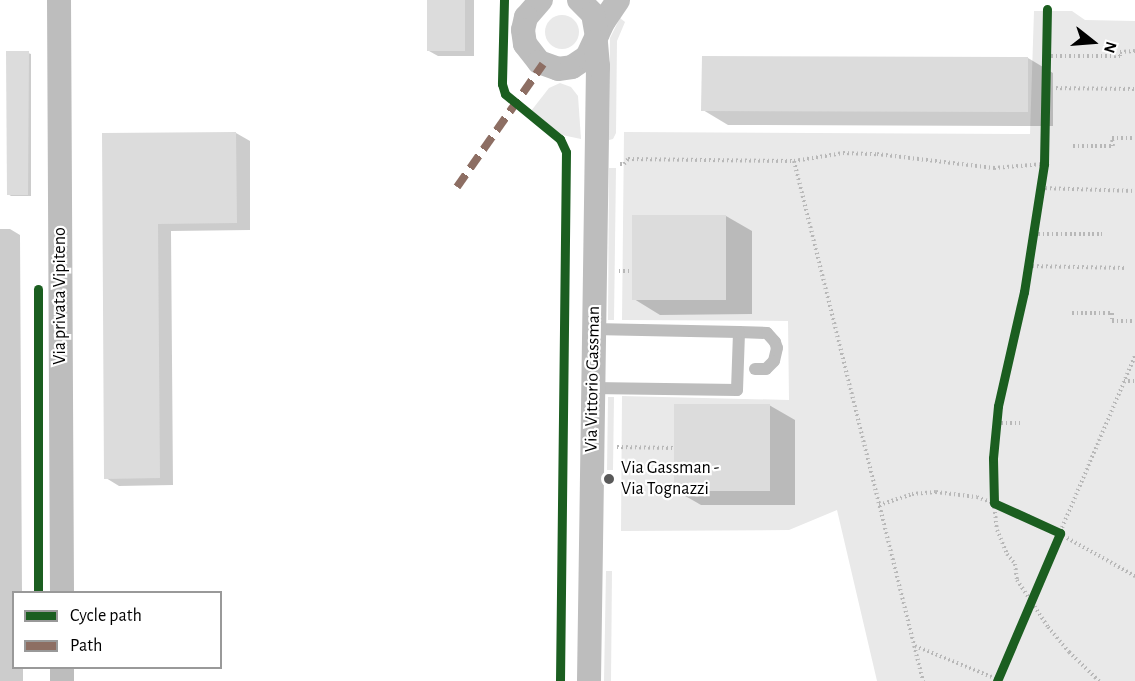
<!DOCTYPE html>
<html>
<head>
<meta charset="utf-8">
<style>
	body { margin:0 }
	#map { position:relative; width:1135px; height:681px; overflow:hidden; background:#fff; font-family:"Alegreya Sans",sans-serif }
	div>[style] { position:absolute }
	.green>* { inset:0; background:#e9e9e9 }
	.round { border-radius:50% }
	.shadow>* { inset:0; background:#0003 }
	.building>* { inset:0; background:#dcdcdc }
	.path>* { height:4px; margin-top:-2px; transform-origin:0; background:repeating-linear-gradient(90deg,#b8b8b8 0 1.5px,transparent 0 4.5px) }
	.service>* { height:12px; margin:-6px; padding:0 6px; transform-origin:6px; border-radius:6px; background:#bdbdbd }
	.minor>* { height:24px; margin:-12px; padding:0 12px; transform-origin:12px; border-radius:12px; background:#bdbdbd }
	.quiet>* { height:8px; margin-top:-4px; transform-origin:0; background:repeating-linear-gradient(90deg,#8d6e63 0 15px,transparent 0 23px) }
	.cycleway>* { height:9px; margin:-4.5px; padding:0 4.5px; transform-origin:4.5px; border-radius:4.5px; background:#1b5e20 }
	.dots>* { width:16px; height:16px; translate:-50% -50%; box-sizing:border-box; border:3px solid #fff; border-radius:50% }
	span { translate:-50% -50%; white-space:nowrap; text-align:center; line-height:1.15; -webkit-text-stroke:4.5px #fff; paint-order:stroke }
	.street-label { font-size:18px; color:#000 }
	.poi-label { font-size:18px; color:#000 }
	.left { translate:0 -50%; text-align:left }
	.legend { position:absolute; left:12px; top:591px; width:210px; height:78px; box-sizing:border-box; background:#fff; border:2px solid #999; margin:0; padding:8px 10px; list-style:none; font-size:18px; color:#000 }
	.legend li { display:flex; align-items:center; gap:12px; height:30px }
	.legend b { width:30px; border:2px solid #999 }
	.north { position:absolute; left:1063px; top:12px; width:60px; height:60px; -webkit-text-stroke:4px #fff; paint-order:stroke; rotate:107deg; font-size:16px; font-weight:700; line-height:24px; text-align:center; color:#000 }
	.north::after { content:''; display:block; margin:auto; width:21px; height:27px; background:#000; clip-path:polygon(50% 0,100% 100%,50% 72%,0 100%) }
</style>
</head>
<body>
<div id="map">
	<div class="green">
		<div style="clip-path:polygon(1034px 11px,1072px 11px,1085px 20px,1135px 21px,1135px 681px,877px 681px,837px 510px,789px 530px,621px 531px,622px 396px,789px 400px,788px 321px,622px 320px,624px 132px,1030px 134px)"></div>
		<div class="round" style="left:545px;top:15px;width:34px;height:34px"></div>
		<div style="clip-path:polygon(620px 18px,625px 22px,617px 41px,616px 133px,613px 139px,609px 140px,610px 38px)"></div>
		<div style="clip-path:polygon(560px 83px,571px 87px,578px 96px,581px 139px,562px 135px,531px 111px,549px 88px)"></div>
		<div style="clip-path:polygon(609px 168px,616px 168px,614px 320px,608px 320px)"></div>
		<div style="clip-path:polygon(608px 397px,614px 397px,613px 470px,607px 470px)"></div>
		<div style="clip-path:polygon(606px 571px,612px 571px,611px 681px,604px 681px)"></div>
	</div>
	<div class="shadow">
		<div style="clip-path:polygon(429px 0,474px 0,474px 56px,438px 56px,429px 51px)"></div>
		<div style="clip-path:polygon(28px 53px,31px 54px,31px 196px,11px 196px,8px 194px)"></div>
		<div style="clip-path:polygon(1028px 58px,1053px 73px,1053px 126px,728px 125px,703px 110px)"></div>
		<div style="clip-path:polygon(236px 133px,250px 141px,250px 230px,171px 231px,173px 485px,119px 486px,106px 478px,104px 134px)"></div>
		<div style="clip-path:polygon(726px 216px,752px 231px,752px 314px,660px 315px,634px 299px)"></div>
		<div style="clip-path:polygon(0 229px,10px 229px,20px 235px,22px 592px,14px 592px,14px 668px,23px 668px,23px 681px,0 681px)"></div>
		<div style="clip-path:polygon(769px 405px,795px 420px,795px 505px,701px 505px,675px 490px)"></div>
	</div>
	<div class="building">
		<div style="clip-path:polygon(427px 0,465px 0,465px 51px,427px 51px)"></div>
		<div style="clip-path:polygon(6px 51px,29px 51px,28px 195px,7px 195px)"></div>
		<div style="clip-path:polygon(702px 56px,1028px 57px,1028px 112px,701px 111px)"></div>
		<div style="clip-path:polygon(236px 132px,237px 223px,158px 224px,160px 478px,104px 479px,102px 133px)"></div>
		<div style="clip-path:polygon(632px 215px,726px 215px,726px 300px,632px 300px)"></div>
		<div style="clip-path:polygon(674px 404px,770px 404px,770px 491px,674px 491px)"></div>
	</div>
	<div class="path">
		<div style="left:1047px;top:9px;width:155px;rotate:91.1deg"></div>
		<div style="left:1044px;top:164px;width:130px;rotate:98.9deg"></div>
		<div style="left:1024px;top:292px;width:117px;rotate:102.8deg"></div>
		<div style="left:998px;top:406px;width:52px;rotate:95.5deg"></div>
		<div style="left:993px;top:458px;width:45px;rotate:88.7deg"></div>
		<div style="left:994px;top:503px;width:27px;rotate:84deg"></div>
		<div style="left:997px;top:530px;width:26px;rotate:67deg"></div>
		<div style="left:1007px;top:554px;width:13px;rotate:51deg"></div>
		<div style="left:1015px;top:564px;width:16px;rotate:83deg"></div>
		<div style="left:1017px;top:580px;width:56px;rotate:56.6deg"></div>
		<div style="left:1048px;top:627px;width:33px;rotate:50deg"></div>
		<div style="left:1069px;top:652px;width:42px;rotate:44deg"></div>
		<div style="left:1047px;top:56px;width:73px"></div>
		<div style="left:1120px;top:56px;width:4px;rotate:-90deg"></div>
		<div style="left:1120px;top:52px;width:15px;rotate:-4deg"></div>
		<div style="left:1047px;top:88px;width:88px;rotate:0.7deg"></div>
		<div style="left:1073px;top:146px;width:40px"></div>
		<div style="left:1113px;top:146px;width:8px;rotate:-97deg"></div>
		<div style="left:1112px;top:138px;width:23px"></div>
		<div style="left:794px;top:161px;width:536px;rotate:76.07deg"></div>
		<div style="left:620px;top:164px;width:4px"></div>
		<div style="left:624px;top:164px;width:6px;rotate:-51deg"></div>
		<div style="left:628px;top:159px;width:166px;rotate:0.7deg"></div>
		<div style="left:794px;top:161px;width:50px;rotate:-9.3deg"></div>
		<div style="left:843px;top:153px;width:34px;rotate:2deg"></div>
		<div style="left:877px;top:154px;width:118px;rotate:6.8deg"></div>
		<div style="left:994px;top:168px;width:50px;rotate:-4.6deg"></div>
		<div style="left:1041px;top:188px;width:94px;rotate:1.8deg"></div>
		<div style="left:1034px;top:234px;width:68px"></div>
		<div style="left:1028px;top:266px;width:99px;rotate:1.2deg"></div>
		<div style="left:619px;top:271px;width:13px"></div>
		<div style="left:1072px;top:313px;width:40px"></div>
		<div style="left:1112px;top:313px;width:8px;rotate:90deg"></div>
		<div style="left:1112px;top:321px;width:23px"></div>
		<div style="left:1124px;top:381px;width:11px"></div>
		<div style="left:997px;top:423px;width:23px"></div>
		<div style="left:617px;top:447px;width:57px;rotate:1deg"></div>
		<div style="left:879px;top:505px;width:35px;rotate:-18deg"></div>
		<div style="left:912px;top:494px;width:24px;rotate:-5deg"></div>
		<div style="left:936px;top:492px;width:41px;rotate:7deg"></div>
		<div style="left:977px;top:497px;width:54px;rotate:20.4deg"></div>
		<div style="left:1028px;top:516px;width:123px;rotate:29.3deg"></div>
		<div style="left:915px;top:646px;width:94px;rotate:21.9deg"></div>
		<div style="left:997px;top:681px;width:353px;rotate:-67deg"></div>
	</div>
	<div class="service">
		<div style="left:739px;top:332px;width:28px;rotate:2deg"></div>
		<div style="left:767px;top:333px;width:12px;rotate:48deg"></div>
		<div style="left:775px;top:342px;width:6px;rotate:72deg"></div>
		<div style="left:777px;top:348px;width:13px;rotate:103deg"></div>
		<div style="left:774px;top:361px;width:11px;rotate:135deg"></div>
		<div style="left:766px;top:369px;width:11px;rotate:180deg"></div>
		<div style="left:592px;top:388px;width:145px;rotate:0.8deg"></div>
		<div style="left:737px;top:390px;width:58px;rotate:-88deg"></div>
		<div style="left:739px;top:332px;width:146px;rotate:-178.8deg"></div>
	</div>
	<div class="minor">
		<div style="left:59px;top:0;width:592px;rotate:89.71deg"></div>
		<div style="left:541px;top:0;width:23px;rotate:131deg"></div>
		<div style="left:526px;top:17px;width:13px;rotate:103deg"></div>
		<div style="left:523px;top:30px;width:14px;rotate:82deg"></div>
		<div style="left:525px;top:44px;width:23px;rotate:52deg"></div>
		<div style="left:539px;top:62px;width:20px;rotate:20deg"></div>
		<div style="left:558px;top:69px;width:14px;rotate:-8deg"></div>
		<div style="left:572px;top:67px;width:18px;rotate:-34deg"></div>
		<div style="left:587px;top:57px;width:40px;rotate:-65deg"></div>
		<div style="left:604px;top:21px;width:25px;rotate:-56deg"></div>
		<div style="left:579px;top:0;width:20px;rotate:45deg"></div>
		<div style="left:593px;top:14px;width:22px;rotate:80deg"></div>
		<div style="left:62px;top:668px;width:13px;rotate:90deg"></div>
		<div style="left:589px;top:681px;width:615px;rotate:-89.16deg"></div>
		<div style="left:598px;top:66px;width:25px;rotate:-95deg"></div>
	</div>
	<div class="quiet">
		<div style="left:457px;top:187px;width:150px;rotate:-55deg"></div>
	</div>
	<div class="cycleway">
		<div style="left:504px;top:0;width:84px;rotate:91.4deg"></div>
		<div style="left:502px;top:84px;width:10px;rotate:73deg"></div>
		<div style="left:505px;top:94px;width:71px;rotate:39.3deg"></div>
		<div style="left:560px;top:139px;width:14px;rotate:65deg"></div>
		<div style="left:566px;top:152px;width:529px;rotate:90.65deg"></div>
		<div style="left:38px;top:289px;width:303px;rotate:90deg"></div>
		<div style="left:997px;top:681px;width:161px;rotate:-66.9deg"></div>
		<div style="left:1060px;top:533px;width:72px;rotate:-155.6deg"></div>
		<div style="left:994px;top:503px;width:45px;rotate:-91.3deg"></div>
		<div style="left:993px;top:458px;width:52px;rotate:-84.5deg"></div>
		<div style="left:998px;top:406px;width:117px;rotate:-77.2deg"></div>
		<div style="left:1024px;top:292px;width:130px;rotate:-81.1deg"></div>
		<div style="left:1044px;top:164px;width:155px;rotate:-88.9deg"></div>
	</div>
	<div class="dots">
		<div style="left:609px;top:479px;background:#595959"></div>
	</div>
	<div class="street-label">
		<span style="left:60px;top:296px;rotate:-90deg">Via privata Vipiteno</span>
		<span style="left:593px;top:379px;rotate:-89deg">Via Vittorio Gassman</span>
	</div>
	<div class="poi-label">
		<span class="left" style="left:621px;top:479px">Via Gassman -<br>Via Tognazzi</span>
	</div>
	<ul class="legend">
	<li><b style="height:8px;background:#1b5e20"></b>Cycle path</li>
	<li><b style="height:8px;background:#8d6e63"></b>Path</li>
	</ul>
	<div class="north">N</div>
</div>
</body>
</html>
